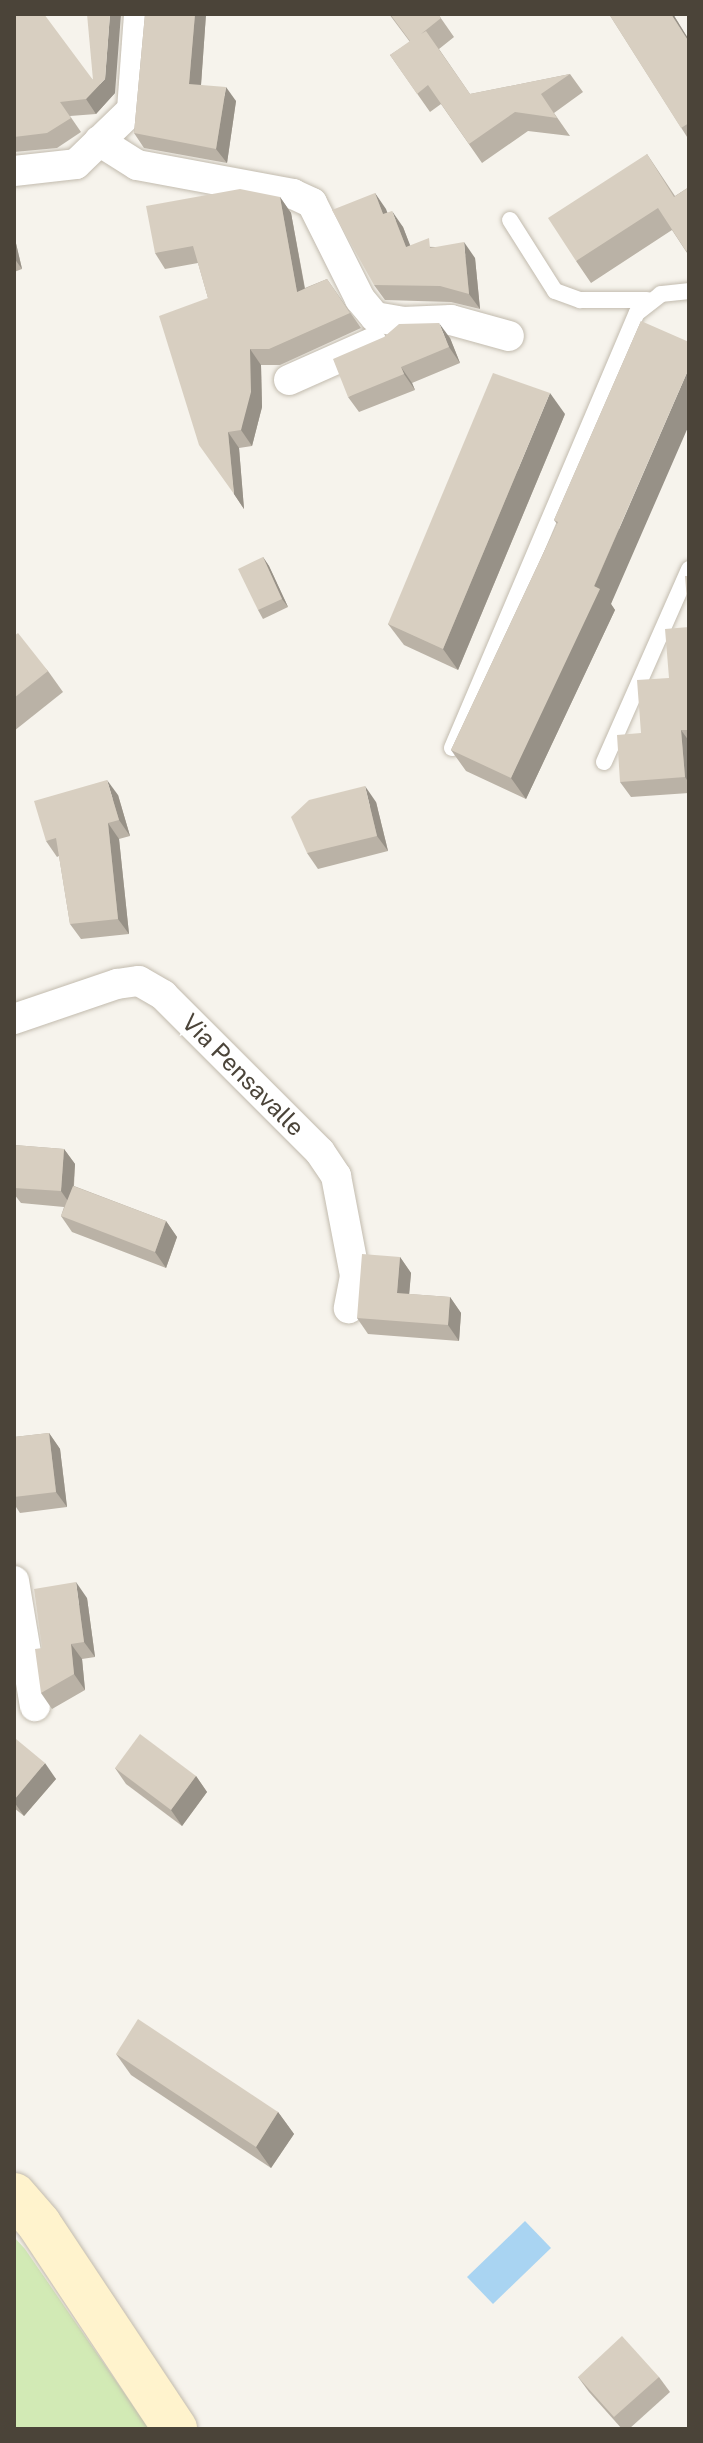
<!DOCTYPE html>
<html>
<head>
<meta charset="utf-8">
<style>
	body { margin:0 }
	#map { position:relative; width:703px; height:2443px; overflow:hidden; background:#f6f3ec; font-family:"Public Sans",sans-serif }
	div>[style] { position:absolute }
	.green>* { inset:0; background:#d2eab5 }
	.water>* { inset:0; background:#a9d4f2 }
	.roads { filter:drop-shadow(0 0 2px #c2bbae) drop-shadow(0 0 2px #c2bbae) }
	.service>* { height:16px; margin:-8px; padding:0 8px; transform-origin:8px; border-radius:8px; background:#fff }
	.minor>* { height:30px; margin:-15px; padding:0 15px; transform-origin:15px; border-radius:15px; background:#fff }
	.secondary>* { height:44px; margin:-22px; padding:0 22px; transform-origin:22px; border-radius:22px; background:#fff3cd }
	.wall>* { inset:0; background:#bab2a6 }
	.shaded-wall>* { inset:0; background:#979187 }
	.building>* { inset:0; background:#d8cfc1 }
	span { translate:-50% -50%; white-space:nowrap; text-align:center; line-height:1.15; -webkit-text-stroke:8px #fff; paint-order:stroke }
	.street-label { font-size:24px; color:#4b4439 }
	.frame { position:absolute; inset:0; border:16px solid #4b4439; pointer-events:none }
</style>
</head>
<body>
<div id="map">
	<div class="green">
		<div style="clip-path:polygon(14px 2237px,25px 2249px,149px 2429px,14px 2429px)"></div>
	</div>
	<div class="water">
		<div style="clip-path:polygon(525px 2221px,551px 2248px,493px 2304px,467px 2277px)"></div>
	</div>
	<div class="roads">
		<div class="service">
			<div style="left:510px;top:220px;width:84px;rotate:57.6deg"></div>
			<div style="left:555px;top:291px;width:27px;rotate:20deg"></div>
			<div style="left:580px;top:300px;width:67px"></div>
			<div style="left:452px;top:748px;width:473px;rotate:-67deg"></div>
			<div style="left:637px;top:313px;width:31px;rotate:-38deg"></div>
			<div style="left:661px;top:294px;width:28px;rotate:-6deg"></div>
			<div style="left:604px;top:762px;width:211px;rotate:-66.2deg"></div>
		</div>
		<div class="minor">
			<div style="left:99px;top:141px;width:45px;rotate:32.3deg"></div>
			<div style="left:137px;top:165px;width:159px;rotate:10.5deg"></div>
			<div style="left:293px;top:194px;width:21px;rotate:25deg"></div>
			<div style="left:312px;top:203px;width:107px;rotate:63.4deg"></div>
			<div style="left:360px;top:299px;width:23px;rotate:50deg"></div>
			<div style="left:375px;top:317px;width:28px;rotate:10deg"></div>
			<div style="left:403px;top:322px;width:48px;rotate:-2.4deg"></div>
			<div style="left:451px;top:320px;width:60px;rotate:15.4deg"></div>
			<div style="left:14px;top:171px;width:62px;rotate:-6.4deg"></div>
			<div style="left:76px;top:164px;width:78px;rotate:-44deg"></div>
			<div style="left:132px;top:110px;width:96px;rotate:-85.8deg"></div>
			<div style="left:289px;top:380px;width:91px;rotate:-24deg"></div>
			<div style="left:14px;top:1019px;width:109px;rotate:-18.8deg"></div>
			<div style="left:117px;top:984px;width:22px;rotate:-8deg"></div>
			<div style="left:139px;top:981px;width:28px;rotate:30deg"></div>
			<div style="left:163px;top:995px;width:222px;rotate:45deg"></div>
			<div style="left:320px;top:1152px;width:29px;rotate:56deg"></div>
			<div style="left:336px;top:1176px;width:102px;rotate:79.2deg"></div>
			<div style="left:355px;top:1276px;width:33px;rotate:101deg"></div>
			<div style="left:14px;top:1581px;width:127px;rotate:80.5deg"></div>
		</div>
		<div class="secondary">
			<div style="left:14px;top:2195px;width:38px;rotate:49deg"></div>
			<div style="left:39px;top:2224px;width:246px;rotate:56.4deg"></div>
		</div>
	</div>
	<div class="wall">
		<div style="clip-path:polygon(14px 14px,93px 80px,115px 93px,96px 114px,70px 116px,81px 132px,57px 148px,14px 152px)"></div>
		<div style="clip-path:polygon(145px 14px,206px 14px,201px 85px,236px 101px,227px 163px,144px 148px,134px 133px)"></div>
		<div style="clip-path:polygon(389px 14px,438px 14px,454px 37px,439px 49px,470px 94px,570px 74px,583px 92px,554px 113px,570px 136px,528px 131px,482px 163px,441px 104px,430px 112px,390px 55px,410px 42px)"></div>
		<div style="clip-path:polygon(609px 14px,673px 14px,689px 40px,689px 140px)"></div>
		<div style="clip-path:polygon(647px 154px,675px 196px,689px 187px,689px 256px,672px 230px,591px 283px,576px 261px)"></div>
		<div style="clip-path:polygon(375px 193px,387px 213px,403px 227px,410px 246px,435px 247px,475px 258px,480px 309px,451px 302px,385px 300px,374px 285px)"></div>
		<div style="clip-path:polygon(280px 197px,291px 213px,305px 288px,327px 279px,361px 328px,280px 365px,261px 365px,262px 407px,252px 446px,239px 448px,244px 509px,234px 494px,208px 298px,198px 263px,165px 269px,155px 253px)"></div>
		<div style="clip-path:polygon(14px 235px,22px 269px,14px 272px)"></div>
		<div style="clip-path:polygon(641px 321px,611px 604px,615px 610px,526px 799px,466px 771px,451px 750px,557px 524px,554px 520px)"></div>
		<div style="clip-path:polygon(450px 338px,460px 363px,412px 383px,415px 390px,359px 412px,348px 397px)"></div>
		<div style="clip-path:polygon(565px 414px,458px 670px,404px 645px,388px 624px)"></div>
		<div style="clip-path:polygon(263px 557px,269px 566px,288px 607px,263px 619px,258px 610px)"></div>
		<div style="clip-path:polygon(689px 576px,689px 793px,631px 797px,620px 782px,641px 733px,669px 678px,689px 627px)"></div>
		<div style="clip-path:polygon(14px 636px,48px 671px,63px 692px,14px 731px)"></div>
		<div style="clip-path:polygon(118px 795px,130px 836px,119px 839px,129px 934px,81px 939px,70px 924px,59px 856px,57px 857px,46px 841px)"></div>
		<div style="clip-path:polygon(376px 802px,388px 851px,318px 869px,307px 853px)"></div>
		<div style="clip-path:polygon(14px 1145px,64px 1149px,75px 1164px,74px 1186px,166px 1221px,177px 1237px,166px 1268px,72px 1232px,61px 1216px,64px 1207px,21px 1203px,14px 1194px)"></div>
		<div style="clip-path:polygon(400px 1257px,411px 1273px,409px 1294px,450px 1297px,461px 1313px,459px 1341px,368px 1334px,357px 1318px)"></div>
		<div style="clip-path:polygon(49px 1433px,60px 1449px,67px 1507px,20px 1513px,14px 1504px,14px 1437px)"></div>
		<div style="clip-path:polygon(87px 1598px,95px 1657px,82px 1659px,85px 1690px,52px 1709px,41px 1693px,42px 1648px)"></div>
		<div style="clip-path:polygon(14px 1742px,56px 1779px,24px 1816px,14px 1808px)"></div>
		<div style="clip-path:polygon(115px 1768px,196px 1776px,207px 1792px,182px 1826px,126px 1784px)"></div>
		<div style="clip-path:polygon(116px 2054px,278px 2112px,294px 2134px,271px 2168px,131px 2075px)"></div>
		<div style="clip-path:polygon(578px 2377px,659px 2377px,670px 2392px,629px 2429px,622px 2429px,589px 2392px)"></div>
	</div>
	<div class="shaded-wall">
		<div style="clip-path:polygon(110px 14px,121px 14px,115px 93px,96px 114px,86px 99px,105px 79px)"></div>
		<div style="clip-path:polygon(195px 14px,206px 14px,200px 99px,189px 84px)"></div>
		<div style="clip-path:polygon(671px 14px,673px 14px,689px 40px,689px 42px)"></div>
		<div style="clip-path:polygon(226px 87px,236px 101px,227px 163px,216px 149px)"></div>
		<div style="clip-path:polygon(375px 193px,386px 209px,394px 230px,383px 214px)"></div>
		<div style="clip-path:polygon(280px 197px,291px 213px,308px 307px,297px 292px)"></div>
		<div style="clip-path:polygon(392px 211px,403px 227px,417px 263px,406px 247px)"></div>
		<div style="clip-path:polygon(14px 235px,22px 269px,14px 258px)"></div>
		<div style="clip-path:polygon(464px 242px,475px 258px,480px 309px,469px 294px)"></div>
		<div style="clip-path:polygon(439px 323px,450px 338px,460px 363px,449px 347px)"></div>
		<div style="clip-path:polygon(250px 349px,261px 365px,262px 407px,252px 446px,241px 430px)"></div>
		<div style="clip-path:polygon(401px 367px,412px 383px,415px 390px,404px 374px)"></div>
		<div style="clip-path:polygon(689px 368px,689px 425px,611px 604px,615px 610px,526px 799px,511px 778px)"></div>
		<div style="clip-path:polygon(550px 393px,565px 414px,458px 670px,443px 649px)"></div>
		<div style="clip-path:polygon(228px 432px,239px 448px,244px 509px,234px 494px)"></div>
		<div style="clip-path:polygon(263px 557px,269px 566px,288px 607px,282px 599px)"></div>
		<div style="clip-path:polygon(681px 730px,689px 741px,689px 783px,685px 777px)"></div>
		<div style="clip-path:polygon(107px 780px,118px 795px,130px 836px,119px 820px)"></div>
		<div style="clip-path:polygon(365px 786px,376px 802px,388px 851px,377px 836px)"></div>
		<div style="clip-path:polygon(108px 823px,119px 839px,129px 934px,118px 919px)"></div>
		<div style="clip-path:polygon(64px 1149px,75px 1164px,72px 1207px,61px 1191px)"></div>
		<div style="clip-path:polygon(166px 1221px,177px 1237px,166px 1268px,155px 1252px)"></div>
		<div style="clip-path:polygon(400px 1257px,411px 1273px,408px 1308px,397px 1293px)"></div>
		<div style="clip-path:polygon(450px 1297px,461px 1313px,459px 1341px,448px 1325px)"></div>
		<div style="clip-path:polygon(49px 1433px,60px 1449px,67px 1507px,56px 1492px)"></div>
		<div style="clip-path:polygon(76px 1582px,87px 1598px,95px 1657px,84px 1642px)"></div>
		<div style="clip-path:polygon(71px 1644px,82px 1659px,85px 1690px,74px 1674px)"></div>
		<div style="clip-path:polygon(45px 1763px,56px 1779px,24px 1816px,14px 1802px,14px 1800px)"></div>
		<div style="clip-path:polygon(196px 1776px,207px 1792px,182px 1826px,171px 1810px)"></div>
		<div style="clip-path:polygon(278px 2112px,294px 2134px,271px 2168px,256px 2147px)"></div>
	</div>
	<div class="building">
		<div style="clip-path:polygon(14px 14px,44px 14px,93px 80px,87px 14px,110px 14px,105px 79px,86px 99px,60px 102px,71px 118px,47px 133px,14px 137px)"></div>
		<div style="clip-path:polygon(145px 14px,195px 14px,189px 84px,226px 87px,216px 149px,134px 133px)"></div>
		<div style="clip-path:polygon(390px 14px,438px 14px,441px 18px,421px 34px,426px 31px,470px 94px,570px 74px,541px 94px,557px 118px,515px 112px,469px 144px,428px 85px,417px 94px,390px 55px,410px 41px)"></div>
		<div style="clip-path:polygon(609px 14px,671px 14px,689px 42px,689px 123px,681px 128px)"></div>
		<div style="clip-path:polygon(647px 154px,674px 197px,689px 187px,689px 249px,686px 251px,658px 208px,576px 261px,548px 218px)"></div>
		<div style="clip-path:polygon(240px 189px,280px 197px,297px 292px,327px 279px,350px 313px,269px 349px,250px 349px,251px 392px,241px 430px,228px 432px,234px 494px,199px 445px,159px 316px,208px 298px,193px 246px,155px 253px,146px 206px)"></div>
		<div style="clip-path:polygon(375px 193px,383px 214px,392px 211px,406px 247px,429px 238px,430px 248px,464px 242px,469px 294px,440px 286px,374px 285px,332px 210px)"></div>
		<div style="clip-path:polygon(641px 321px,689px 342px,689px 368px,594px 586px,600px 589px,511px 778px,451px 750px,558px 522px,554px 520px)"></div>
		<div style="clip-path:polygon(439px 323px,449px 347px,401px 367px,404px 374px,348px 397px,333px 359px,384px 337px,399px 324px)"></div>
		<div style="clip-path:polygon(493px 373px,550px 393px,443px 649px,388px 624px)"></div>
		<div style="clip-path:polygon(263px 557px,282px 599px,258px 610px,238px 569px)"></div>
		<div style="clip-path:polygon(685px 576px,689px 576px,689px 730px,681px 730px,685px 777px,620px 782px,617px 735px,641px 733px,637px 680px,669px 678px,665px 629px,689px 627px)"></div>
		<div style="clip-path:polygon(18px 633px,48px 671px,14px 698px,14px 636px)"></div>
		<div style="clip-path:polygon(107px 780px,119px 820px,108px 823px,118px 919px,70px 924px,56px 838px,46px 841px,34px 801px)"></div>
		<div style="clip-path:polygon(365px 786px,377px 836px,307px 853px,291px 817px,309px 800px)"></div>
		<div style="clip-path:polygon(14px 1145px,64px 1149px,61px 1191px,14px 1188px)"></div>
		<div style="clip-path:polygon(73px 1186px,166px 1221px,155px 1252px,61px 1216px)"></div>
		<div style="clip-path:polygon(362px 1254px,400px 1257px,397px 1293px,450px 1297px,448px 1325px,357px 1318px)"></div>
		<div style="clip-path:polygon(49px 1433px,56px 1492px,14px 1497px,14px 1437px)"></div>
		<div style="clip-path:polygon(76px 1582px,84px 1642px,71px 1644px,74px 1674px,41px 1693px,35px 1649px,42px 1648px,34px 1589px)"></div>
		<div style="clip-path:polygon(140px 1734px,196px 1776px,171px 1810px,115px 1768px)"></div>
		<div style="clip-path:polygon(16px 1739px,45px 1763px,14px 1800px,14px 1742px)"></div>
		<div style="clip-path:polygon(138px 2019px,278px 2112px,256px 2147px,116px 2054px)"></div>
		<div style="clip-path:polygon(622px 2336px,659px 2377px,614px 2417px,578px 2377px)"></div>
	</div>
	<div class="street-label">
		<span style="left:243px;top:1075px;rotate:45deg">Via Pensavalle</span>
	</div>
	<div class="frame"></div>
</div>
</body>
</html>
